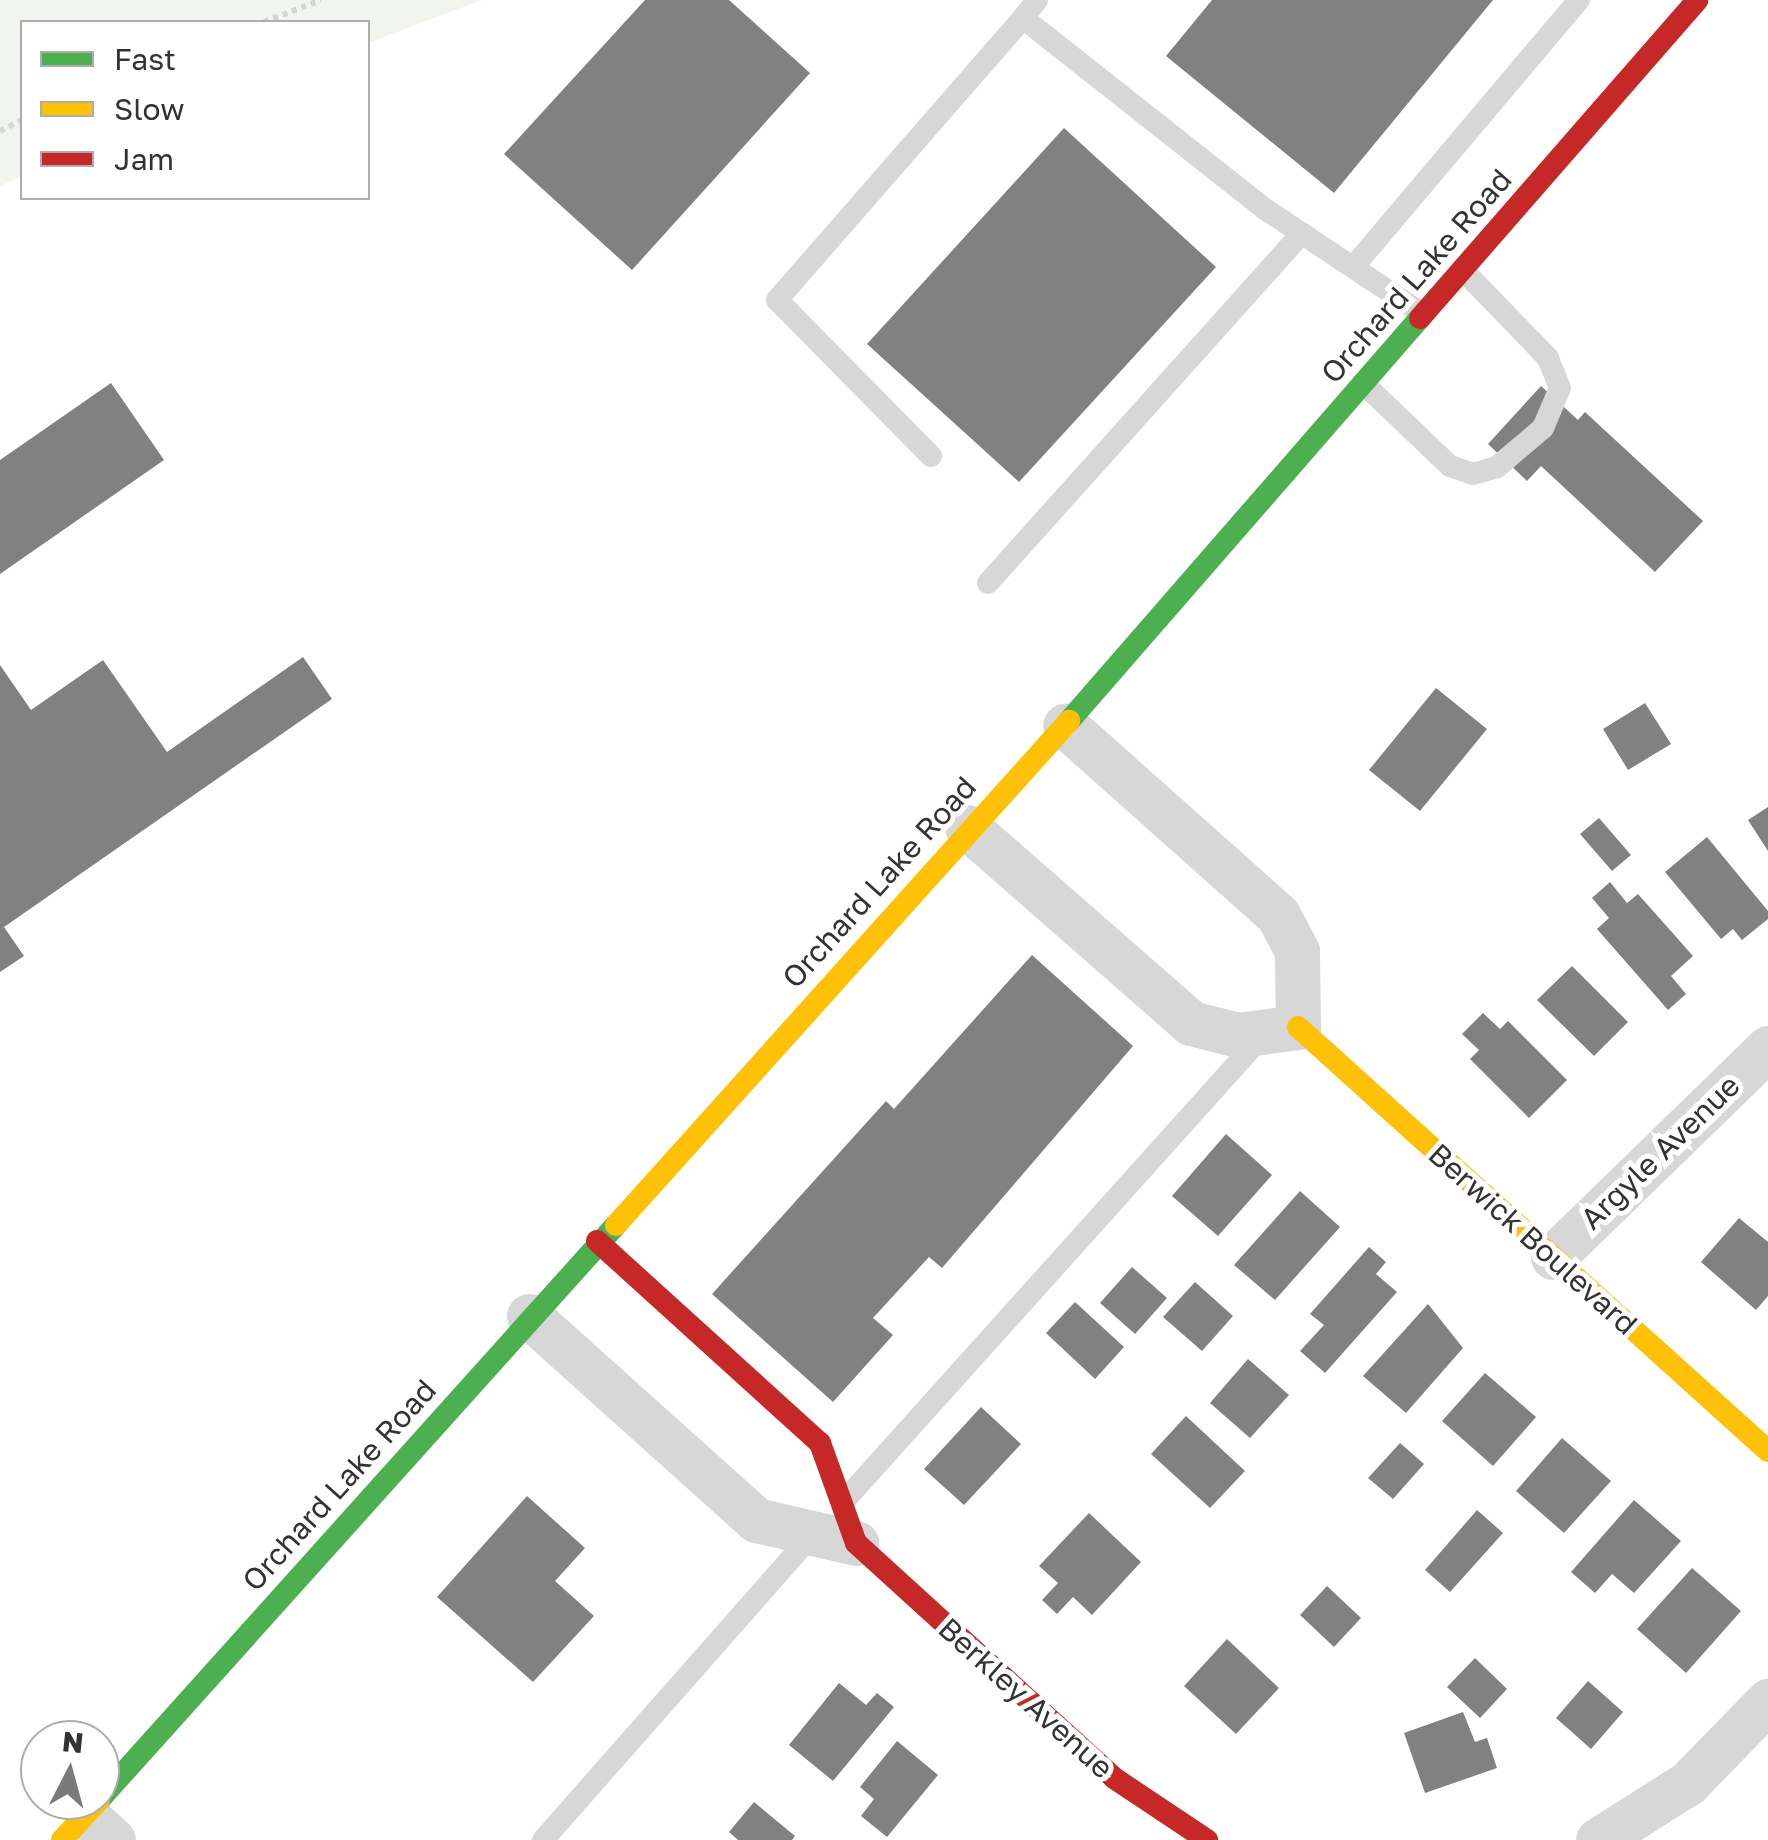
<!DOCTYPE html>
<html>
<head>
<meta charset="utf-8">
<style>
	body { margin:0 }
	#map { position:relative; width:1768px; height:1840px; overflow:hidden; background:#fff; font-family:"Golos Text",sans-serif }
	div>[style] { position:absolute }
	.green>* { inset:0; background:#f1f5ed }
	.building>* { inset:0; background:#818181 }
	.path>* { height:6px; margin-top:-3px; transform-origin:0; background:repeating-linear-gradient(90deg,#d6d6d6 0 5px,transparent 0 10px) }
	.lane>* { height:22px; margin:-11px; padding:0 11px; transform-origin:11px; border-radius:11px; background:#d7d7d7 }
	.street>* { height:45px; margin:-22.5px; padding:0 22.5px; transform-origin:22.5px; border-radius:22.5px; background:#d7d7d7 }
	.fast>* { height:22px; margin:-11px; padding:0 11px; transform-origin:11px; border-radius:11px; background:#4caf50 }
	.slow>* { height:22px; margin:-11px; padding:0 11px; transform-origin:11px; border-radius:11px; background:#ffc107 }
	.jam>* { height:22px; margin:-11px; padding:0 11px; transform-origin:11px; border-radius:11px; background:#c62828 }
	span { translate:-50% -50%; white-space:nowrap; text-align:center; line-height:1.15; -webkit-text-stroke:10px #fff; paint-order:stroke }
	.street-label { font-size:30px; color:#333 }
	.legend { position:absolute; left:20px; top:20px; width:350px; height:180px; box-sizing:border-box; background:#fff; border:2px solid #adadad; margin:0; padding:12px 18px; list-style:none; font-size:30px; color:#333 }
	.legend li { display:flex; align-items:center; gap:20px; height:50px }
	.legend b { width:50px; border:2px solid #adadad }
	.north { position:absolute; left:20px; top:1720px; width:100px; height:100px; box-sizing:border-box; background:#fff; border:2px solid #adadad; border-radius:50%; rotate:6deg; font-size:28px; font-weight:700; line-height:40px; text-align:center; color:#333 }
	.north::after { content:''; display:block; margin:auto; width:35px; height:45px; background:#7a7a7a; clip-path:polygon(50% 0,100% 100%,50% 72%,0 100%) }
</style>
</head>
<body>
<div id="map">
	<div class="green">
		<div style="clip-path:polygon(0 0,482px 0,368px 43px,368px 22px,22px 22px,22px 176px,0 186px)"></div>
	</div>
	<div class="building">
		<div style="clip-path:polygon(645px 0,729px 0,810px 73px,632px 270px,504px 154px)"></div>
		<div style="clip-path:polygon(1212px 0,1493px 0,1334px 193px,1166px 56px)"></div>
		<div style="clip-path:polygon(1064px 128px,1216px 267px,1019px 482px,867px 344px)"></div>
		<div style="clip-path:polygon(111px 383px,164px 460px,0 574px,0 460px)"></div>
		<div style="clip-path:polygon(1541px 386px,1578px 420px,1585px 412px,1703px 521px,1655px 572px,1541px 466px,1527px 481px,1488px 444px)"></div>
		<div style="clip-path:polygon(303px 657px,332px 699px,4px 927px,24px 956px,0 972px,0 665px,31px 710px,103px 660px,167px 752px)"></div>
		<div style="clip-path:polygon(1436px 688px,1487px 729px,1420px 811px,1369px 770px)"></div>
		<div style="clip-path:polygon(1645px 703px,1671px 744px,1628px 770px,1603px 729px)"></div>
		<div style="clip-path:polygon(1768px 807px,1768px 851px,1748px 820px)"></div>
		<div style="clip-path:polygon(1599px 818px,1631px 855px,1612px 871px,1580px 834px)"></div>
		<div style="clip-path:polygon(1707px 837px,1768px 911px,1768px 919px,1742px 940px,1733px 929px,1721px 939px,1665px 872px)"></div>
		<div style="clip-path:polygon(1610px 882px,1627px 903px,1638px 894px,1693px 956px,1671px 976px,1686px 994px,1668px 1010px,1597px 929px,1609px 918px,1592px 898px)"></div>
		<div style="clip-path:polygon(1032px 955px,1133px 1046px,942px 1268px,929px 1257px,873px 1318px,893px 1335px,833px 1402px,712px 1294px,886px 1101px,894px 1109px)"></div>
		<div style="clip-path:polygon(1572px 966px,1628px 1022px,1594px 1056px,1537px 1000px)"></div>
		<div style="clip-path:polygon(1483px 1013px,1500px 1029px,1508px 1021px,1567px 1080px,1529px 1118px,1470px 1059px,1479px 1050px,1462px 1034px)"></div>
		<div style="clip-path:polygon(1226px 1134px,1272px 1175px,1218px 1236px,1172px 1196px)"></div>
		<div style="clip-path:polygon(1300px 1191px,1340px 1227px,1275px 1300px,1234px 1265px)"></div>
		<div style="clip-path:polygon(1739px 1218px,1768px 1242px,1768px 1296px,1756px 1310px,1701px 1262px)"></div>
		<div style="clip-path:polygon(1369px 1247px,1386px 1262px,1376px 1274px,1397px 1292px,1325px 1373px,1300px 1351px,1324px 1325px,1310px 1314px)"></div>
		<div style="clip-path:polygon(1132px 1267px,1167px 1298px,1135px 1334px,1100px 1303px)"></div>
		<div style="clip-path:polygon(1195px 1282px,1233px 1316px,1202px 1351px,1163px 1317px)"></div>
		<div style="clip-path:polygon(1075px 1302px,1124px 1347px,1095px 1379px,1046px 1333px)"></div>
		<div style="clip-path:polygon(1428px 1304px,1463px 1348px,1406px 1413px,1363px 1376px)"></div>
		<div style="clip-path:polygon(1248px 1359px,1289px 1395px,1250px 1438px,1210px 1403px)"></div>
		<div style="clip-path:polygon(1485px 1373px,1536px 1417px,1493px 1466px,1442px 1421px)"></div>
		<div style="clip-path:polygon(981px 1407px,1021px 1444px,964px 1505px,924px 1469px)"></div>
		<div style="clip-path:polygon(1186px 1416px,1245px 1471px,1210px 1508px,1151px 1454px)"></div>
		<div style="clip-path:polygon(1562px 1438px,1611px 1481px,1564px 1533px,1516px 1491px)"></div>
		<div style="clip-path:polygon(1400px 1443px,1424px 1464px,1393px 1499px,1368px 1478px)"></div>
		<div style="clip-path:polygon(527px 1496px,585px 1548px,555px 1581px,594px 1616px,533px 1682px,437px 1597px)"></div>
		<div style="clip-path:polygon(1634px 1500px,1681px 1541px,1634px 1593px,1612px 1574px,1595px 1593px,1571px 1572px)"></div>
		<div style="clip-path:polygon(1477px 1510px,1503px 1533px,1450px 1592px,1425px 1570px)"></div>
		<div style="clip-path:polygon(1089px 1513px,1141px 1562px,1092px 1615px,1073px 1597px,1057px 1614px,1042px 1600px,1058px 1583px,1039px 1566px)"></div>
		<div style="clip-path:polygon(1692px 1568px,1741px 1611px,1686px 1673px,1637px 1629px)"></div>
		<div style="clip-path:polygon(1327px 1586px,1361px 1618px,1334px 1647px,1300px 1615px)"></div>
		<div style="clip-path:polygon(1227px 1639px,1279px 1688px,1236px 1734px,1184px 1686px)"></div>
		<div style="clip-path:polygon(1475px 1658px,1507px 1689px,1480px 1718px,1447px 1687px)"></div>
		<div style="clip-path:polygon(1588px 1681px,1623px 1712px,1591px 1749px,1556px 1718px)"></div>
		<div style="clip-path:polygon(839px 1683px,866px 1705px,877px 1693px,894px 1707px,833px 1781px,789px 1745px)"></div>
		<div style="clip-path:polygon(1463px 1712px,1475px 1742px,1487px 1738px,1497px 1768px,1425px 1793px,1404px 1733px)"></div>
		<div style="clip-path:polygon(897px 1741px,938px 1775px,887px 1837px,861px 1816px,874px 1799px,860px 1787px)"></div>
		<div style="clip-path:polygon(754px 1802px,795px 1836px,792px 1840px,738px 1840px,729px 1832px)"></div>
	</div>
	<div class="path">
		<div style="left:264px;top:22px;width:61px;rotate:-21.1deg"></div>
		<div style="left:0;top:131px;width:25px;rotate:-27deg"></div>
	</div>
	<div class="lane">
		<div style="left:1037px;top:0;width:23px;rotate:128deg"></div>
		<div style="left:1023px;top:18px;width:308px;rotate:38.3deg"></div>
		<div style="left:1265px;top:209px;width:190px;rotate:33.6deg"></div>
		<div style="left:1355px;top:265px;width:347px;rotate:-49.8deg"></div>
		<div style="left:1363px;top:383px;width:120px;rotate:43.7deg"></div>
		<div style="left:1450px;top:466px;width:24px;rotate:19deg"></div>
		<div style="left:1473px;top:474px;width:25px;rotate:-16deg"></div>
		<div style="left:1497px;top:467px;width:60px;rotate:-40.3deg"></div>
		<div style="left:1543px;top:428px;width:43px;rotate:-67deg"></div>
		<div style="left:1560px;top:388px;width:32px;rotate:-112deg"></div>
		<div style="left:1548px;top:358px;width:124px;rotate:-134deg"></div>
		<div style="left:931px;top:456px;width:219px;rotate:-134.6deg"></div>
		<div style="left:777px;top:300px;width:374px;rotate:-48.9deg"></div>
		<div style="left:988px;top:583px;width:470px;rotate:-48.1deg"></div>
		<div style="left:844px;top:1501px;width:628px;rotate:-48.03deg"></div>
		<div style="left:543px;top:1840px;width:412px;rotate:-48.6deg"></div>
	</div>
	<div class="street">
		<div style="left:967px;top:827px;width:298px;rotate:41.2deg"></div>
		<div style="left:1191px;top:1023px;width:49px;rotate:14.3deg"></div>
		<div style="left:1238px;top:1035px;width:61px;rotate:-7.6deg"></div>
		<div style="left:1298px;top:1027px;width:76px;rotate:-90.8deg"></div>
		<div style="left:1297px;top:951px;width:41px;rotate:-117.8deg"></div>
		<div style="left:1278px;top:915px;width:285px;rotate:-138.3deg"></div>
		<div style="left:1553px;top:1257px;width:300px;rotate:-44.2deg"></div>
		<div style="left:529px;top:1316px;width:305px;rotate:41.9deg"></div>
		<div style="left:756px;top:1520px;width:103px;rotate:13deg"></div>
		<div style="left:86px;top:1815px;width:37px;rotate:43deg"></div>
		<div style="left:1598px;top:1840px;width:107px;rotate:-32.3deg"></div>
		<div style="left:1688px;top:1783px;width:115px;rotate:-45.7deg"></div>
	</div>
	<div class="fast">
		<div style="left:1069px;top:721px;width:534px;rotate:-48.95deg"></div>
		<div style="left:100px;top:1799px;width:772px;rotate:-48.05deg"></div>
	</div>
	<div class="slow">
		<div style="left:1298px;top:1027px;width:633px;rotate:42.05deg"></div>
		<div style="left:616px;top:1225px;width:678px;rotate:-48.05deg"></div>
		<div style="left:62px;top:1840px;width:54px;rotate:-47.2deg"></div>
	</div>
	<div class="jam">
		<div style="left:1420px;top:318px;width:422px;rotate:-48.9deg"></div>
		<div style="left:597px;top:1241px;width:301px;rotate:42.2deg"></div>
		<div style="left:820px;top:1443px;width:106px;rotate:70.2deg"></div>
		<div style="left:856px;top:1543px;width:349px;rotate:42.3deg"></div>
		<div style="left:1114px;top:1778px;width:112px;rotate:33.7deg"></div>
	</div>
	<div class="street-label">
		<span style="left:1416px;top:276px;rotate:-49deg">Orchard Lake Road</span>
		<span style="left:879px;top:882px;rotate:-48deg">Orchard Lake Road</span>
		<span style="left:1660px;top:1152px;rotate:-44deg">Argyle Avenue</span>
		<span style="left:1533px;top:1239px;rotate:42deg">Berwick Boulevard</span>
		<span style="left:339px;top:1485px;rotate:-48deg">Orchard Lake Road</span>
		<span style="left:1026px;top:1698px;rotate:42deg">Berkley Avenue</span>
	</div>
	<ul class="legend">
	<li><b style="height:12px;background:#4caf50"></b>Fast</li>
	<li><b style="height:12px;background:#ffc107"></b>Slow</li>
	<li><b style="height:12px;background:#c62828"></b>Jam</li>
	</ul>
	<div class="north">N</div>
</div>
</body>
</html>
